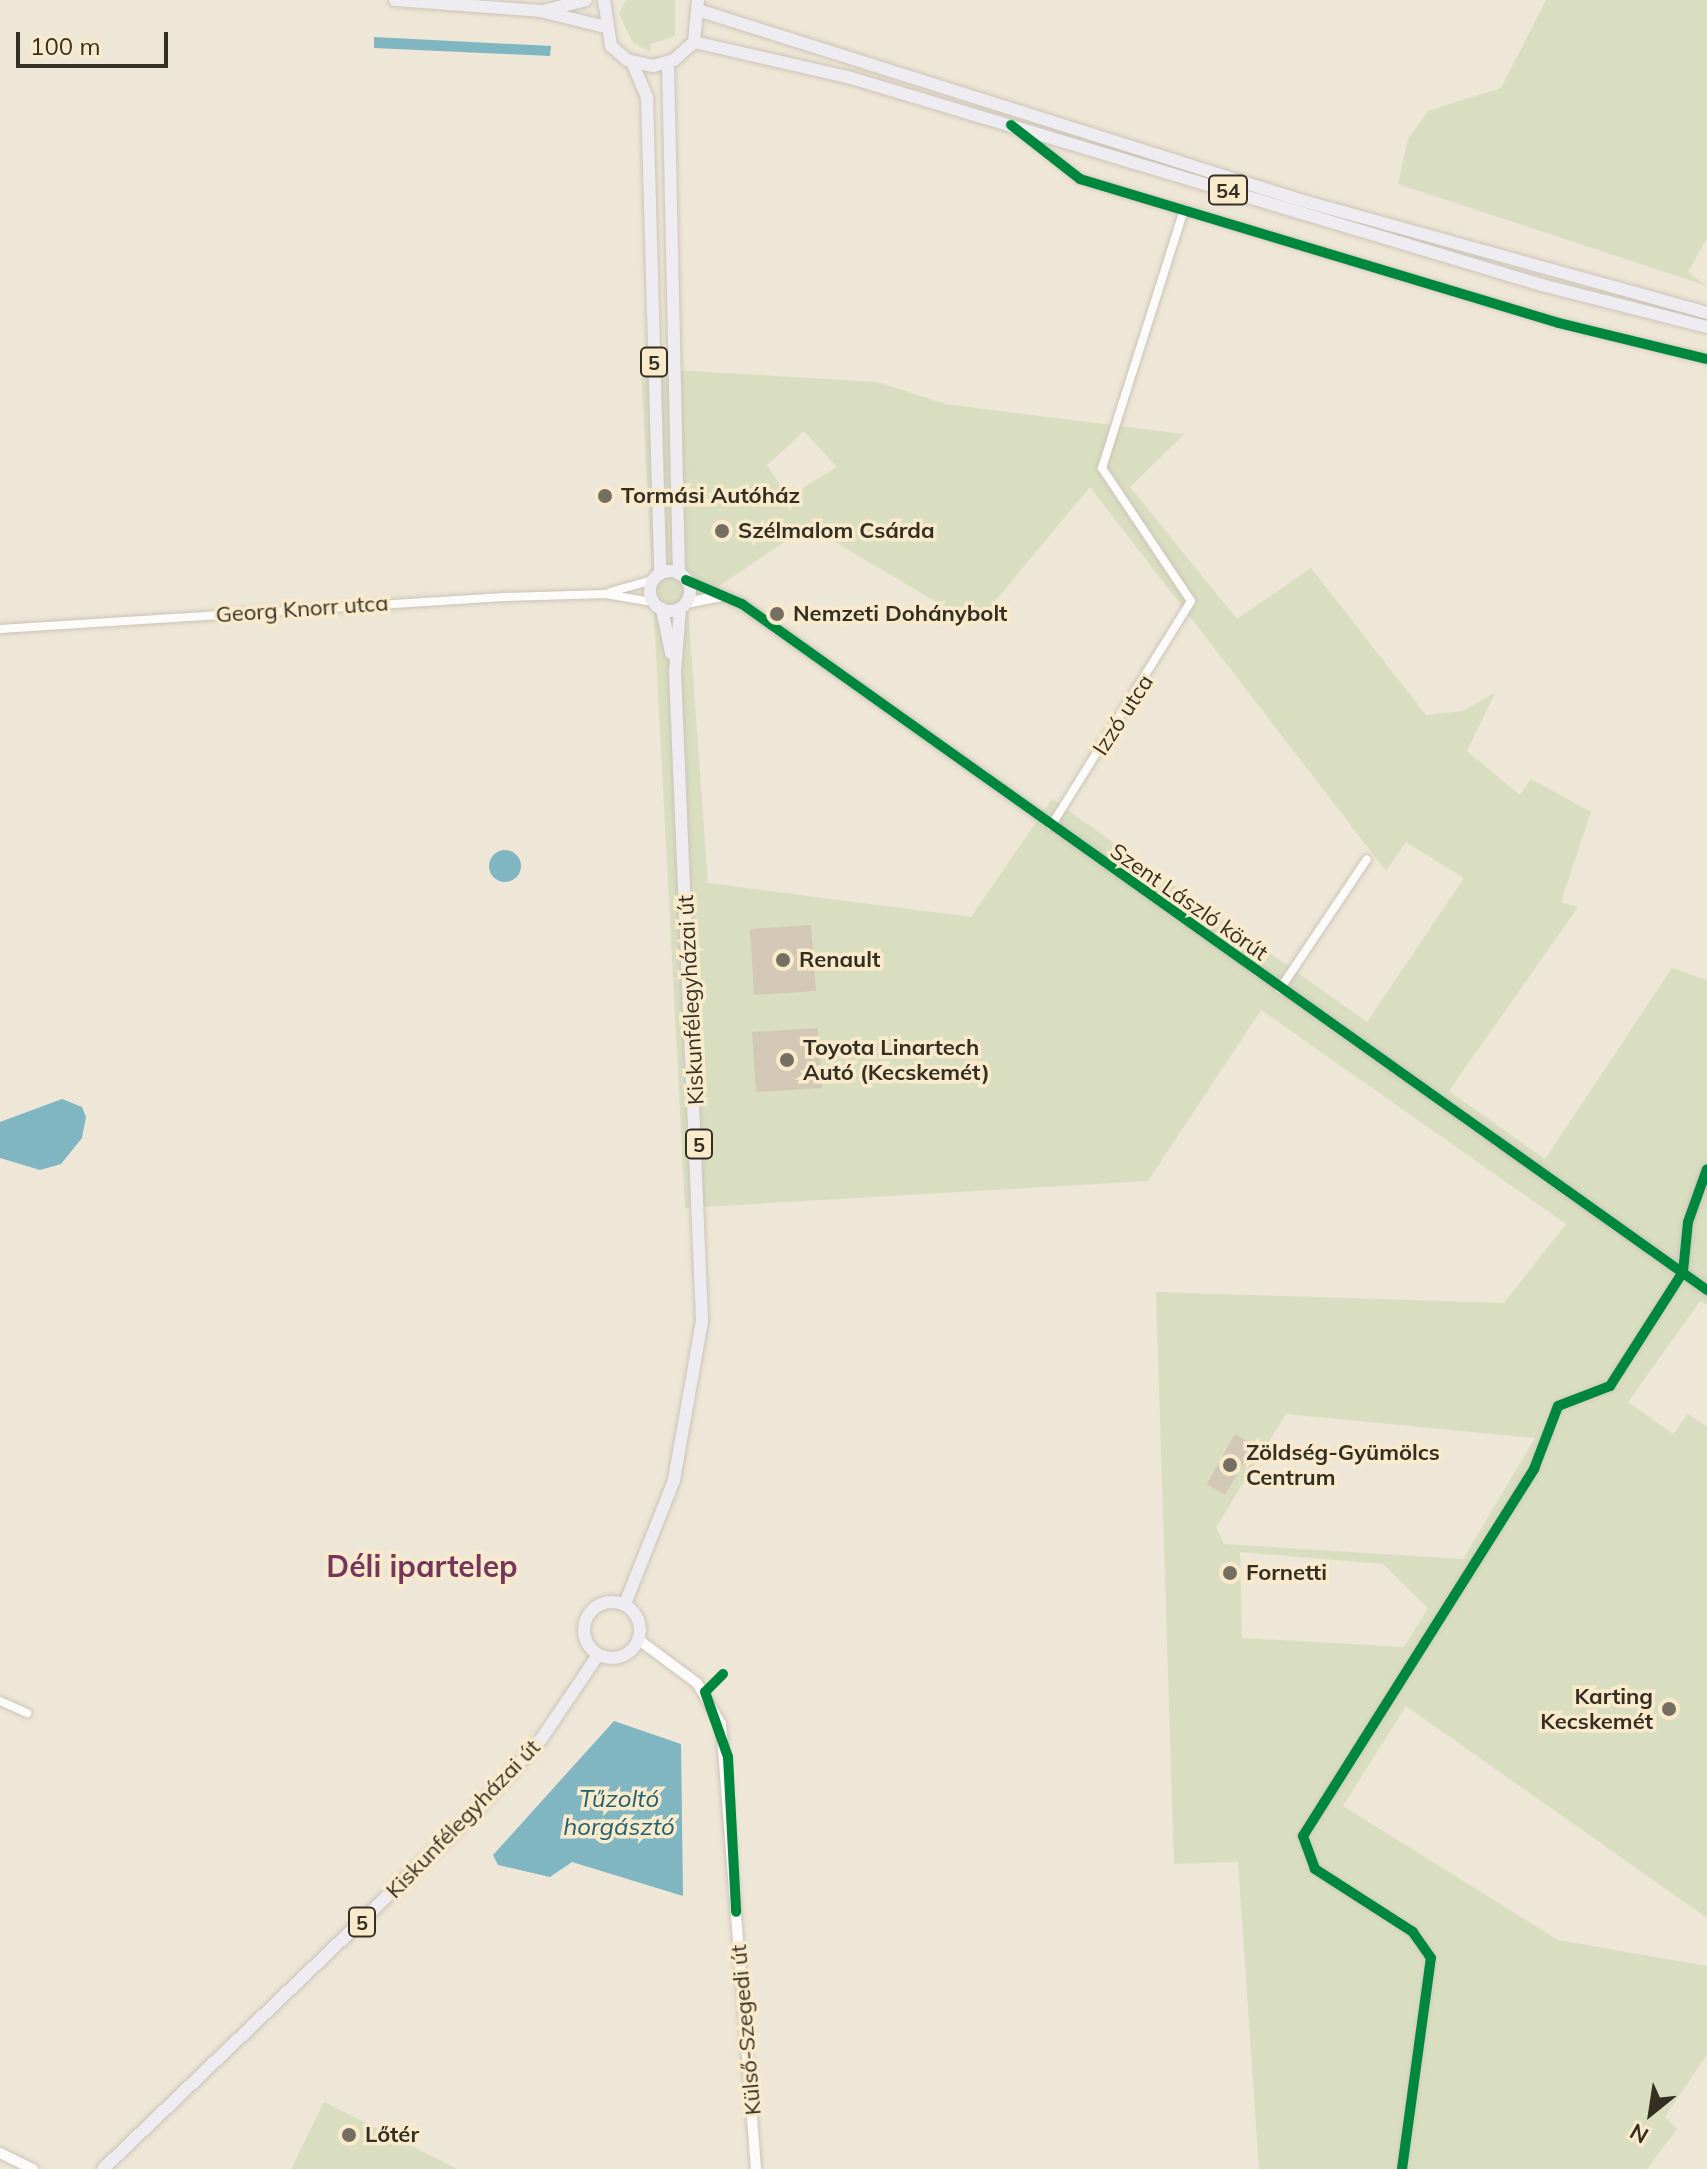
<!DOCTYPE html>
<html>
<head>
<meta charset="utf-8">
<style>
	body { margin:0 }
	#map { position:relative; width:1707px; height:2169px; overflow:hidden; background:#eee6d6; font-family:Mulish,sans-serif }
	div>[style] { position:absolute }
	.green>* { inset:0; background:#d9dec0 }
	.water>* { inset:0; background:#80b6c1 }
	.round { border-radius:50% }
	.building>* { inset:0; background:#d3c7b6 }
	.roads { filter:drop-shadow(0 0 2px #cbc4b8) drop-shadow(0 0 2px #cbc4b8) }
	.minor>* { height:8px; margin:-4px; padding:0 4px; transform-origin:4px; border-radius:4px; background:#fcfbf9 }
	.tertiary>* { height:10px; margin:-5px; padding:0 5px; transform-origin:5px; border-radius:5px; background:#fcfbf9 }
	.primary>* { height:12px; margin:-6px; padding:0 6px; transform-origin:6px; border-radius:6px; background:#eeebf1 }
	.primary>.ring { margin:-6px; padding:0; box-sizing:content-box; background:none; border:12px solid #eeebf1; border-radius:50% }
	.cycleway>* { height:10px; margin:-5px; padding:0 5px; transform-origin:5px; border-radius:5px; background:#00873e }
	.dots>* { width:22px; height:22px; translate:-50% -50%; box-sizing:border-box; border:4px solid #f9eacc; border-radius:50% }
	span { translate:-50% -50%; white-space:nowrap; text-align:center; line-height:1.15; -webkit-text-stroke:7px #f9eacc; paint-order:stroke }
	.shield-label span { padding:2px 6px; background:#f9eacc; border:2px solid; border-radius:6px; -webkit-text-stroke-width:0 }
	.shield-label { font-size:20px; color:#342f23; font-weight:700 }
	.poi-label { font-size:22px; color:#342f23; font-weight:700 }
	.left { translate:0 -50%; text-align:left }
	.right { translate:-100% -50%; text-align:right }
	.street-label { font-size:22px; color:#342f23 }
	.water-label { font-size:24px; color:#206171; font-style:italic }
	.district-label { font-size:30px; color:#75365b; font-weight:700 }
	.north { position:absolute; left:1611px; top:2073px; width:80px; height:80px; -webkit-text-stroke:6px #f9eacc; paint-order:stroke; rotate:210deg; font-size:22px; font-weight:700; line-height:32px; text-align:center; color:#342f23 }
	.north::after { content:''; display:block; margin:auto; width:28px; height:36px; background:#342f23; clip-path:polygon(50% 0,100% 100%,50% 72%,0 100%) }
	.scale { position:absolute; left:16px; top:32px; width:152px; height:36px; box-sizing:border-box; border:4px solid #342f23; border-top:0; padding-left:10px; font-size:24px; line-height:28px; white-space:nowrap; color:#342f23; -webkit-text-stroke:6px #f9eacc; paint-order:stroke }
</style>
</head>
<body>
<div id="map">
	<div class="green">
		<div style="clip-path:polygon(626px 0,675px 0,675px 36px,651px 44px,650px 52px,633px 43px,619px 13px)"></div>
		<div style="clip-path:polygon(1546px 0,1707px 0,1707px 238px,1688px 272px,1707px 286px,1398px 184px,1408px 139px,1428px 111px,1501px 88px)"></div>
		<div style="clip-path:polygon(evenodd,641px 368px,878px 382px,945px 404px,1184px 434px,1130px 487px,1237px 619px,1311px 568px,1426px 715px,1463px 711px,1495px 693px,1467px 751px,1520px 795px,1531px 779px,1591px 812px,1561px 902px,1578px 907px,1449px 1091px,1545px 1159px,1672px 968px,1707px 980px,1707px 1305px,1700px 1301px,1628px 1402px,1673px 1434px,1688px 1414px,1707px 1427px,1707px 1918px,1406px 1706px,1343px 1806px,1558px 1940px,1707px 1966px,1707px 2054px,1665px 2117px,1677px 2129px,1647px 2169px,1259px 2169px,1238px 1862px,1174px 1864px,1156px 1292px,1504px 1303px,1566px 1224px,1261px 1010px,1148px 1181px,685px 1208px,641px 368px,804px 431px,837px 467px,788px 497px,767px 465px,804px 431px,641px 368px,1090px 487px,1386px 871px,1406px 842px,1464px 878px,1367px 1022px,1052px 799px,971px 917px,708px 883px,688px 607px,808px 526px,975px 625px,1090px 487px,641px 368px,1286px 1414px,1535px 1438px,1463px 1559px,1224px 1544px,1216px 1527px,1286px 1414px,641px 368px,1240px 1552px,1383px 1564px,1428px 1608px,1404px 1647px,1242px 1638px,1240px 1552px)"></div>
		<div style="clip-path:polygon(324px 2102px,457px 2169px,291px 2169px)"></div>
	</div>
	<div class="water">
		<div style="clip-path:polygon(374px 37px,551px 46px,550px 56px,374px 48px)"></div>
		<div class="round" style="left:489px;top:850px;width:32px;height:32px"></div>
		<div style="clip-path:polygon(62px 1099px,82px 1107px,86px 1117px,82px 1138px,61px 1164px,40px 1170px,0 1158px,0 1122px)"></div>
		<div style="clip-path:polygon(614px 1721px,681px 1744px,683px 1896px,572px 1862px,550px 1877px,498px 1865px,493px 1855px)"></div>
	</div>
	<div class="building">
		<div style="clip-path:polygon(811px 925px,816px 991px,754px 995px,750px 929px)"></div>
		<div style="clip-path:polygon(818px 1028px,822px 1088px,756px 1092px,752px 1032px)"></div>
		<div style="clip-path:polygon(1235px 1434px,1254px 1445px,1225px 1495px,1207px 1484px)"></div>
	</div>
	<div class="roads">
		<div class="minor">
			<div style="left:1018px;top:130px;width:79px;rotate:38.3deg"></div>
			<div style="left:1080px;top:179px;width:500px;rotate:16.73deg"></div>
			<div style="left:1559px;top:323px;width:152px;rotate:13.7deg"></div>
			<div style="left:610px;top:592px;width:45px;rotate:-15.6deg"></div>
			<div style="left:0;top:629px;width:505px;rotate:-3.63deg"></div>
			<div style="left:504px;top:597px;width:101px;rotate:-1.7deg"></div>
			<div style="left:605px;top:594px;width:49px;rotate:9.5deg"></div>
			<div style="left:1051px;top:826px;width:265px;rotate:-58.1deg"></div>
			<div style="left:1191px;top:601px;width:160px;rotate:-123.8deg"></div>
			<div style="left:1102px;top:468px;width:272px;rotate:-72.4deg"></div>
			<div style="left:1280px;top:989px;width:156px;rotate:-56.2deg"></div>
			<div style="left:0;top:1701px;width:30px;rotate:24deg"></div>
			<div style="left:1402px;top:2169px;width:213px;rotate:-82.2deg"></div>
			<div style="left:1431px;top:1958px;width:32px;rotate:-125deg"></div>
			<div style="left:1413px;top:1932px;width:117px;rotate:-147.3deg"></div>
			<div style="left:1315px;top:1869px;width:35px;rotate:-110deg"></div>
			<div style="left:1303px;top:1836px;width:434px;rotate:-57.8deg"></div>
			<div style="left:1534px;top:1469px;width:67px;rotate:-69.1deg"></div>
			<div style="left:1558px;top:1406px;width:56px;rotate:-21deg"></div>
			<div style="left:1610px;top:1386px;width:135px;rotate:-57.4deg"></div>
		</div>
		<div class="tertiary">
			<div style="left:686px;top:580px;width:61px;rotate:23.2deg"></div>
			<div style="left:742px;top:604px;width:1184px;rotate:35.41deg"></div>
			<div style="left:686px;top:603px;width:37px;rotate:-11deg"></div>
			<div style="left:1683px;top:1272px;width:50px;rotate:-84.3deg"></div>
			<div style="left:1688px;top:1222px;width:56px;rotate:-70.3deg"></div>
			<div style="left:639px;top:1640px;width:72px;rotate:36.6deg"></div>
			<div style="left:697px;top:1683px;width:48px;rotate:59.7deg"></div>
			<div style="left:721px;top:1724px;width:446px;rotate:85.5deg"></div>
			<div style="left:0;top:2153px;width:37px;rotate:26deg"></div>
		</div>
		<div class="primary">
			<div style="left:395px;top:0;width:145px;rotate:4.3deg"></div>
			<div style="left:540px;top:11px;width:64px;rotate:13.6deg"></div>
			<div style="left:604px;top:0;width:47px;rotate:81.3deg"></div>
			<div style="left:611px;top:46px;width:21px;rotate:41deg"></div>
			<div style="left:627px;top:60px;width:27px;rotate:13deg"></div>
			<div style="left:653px;top:66px;width:22px;rotate:-16deg"></div>
			<div style="left:674px;top:60px;width:27px;rotate:-42deg"></div>
			<div style="left:694px;top:42px;width:42px;rotate:-84.6deg"></div>
			<div style="left:543px;top:11px;width:44px;rotate:-14.3deg"></div>
			<div style="left:701px;top:11px;width:628px;rotate:17.51deg"></div>
			<div style="left:1300px;top:200px;width:422px;rotate:15.5deg"></div>
			<div style="left:694px;top:42px;width:161px;rotate:12.9deg"></div>
			<div style="left:851px;top:78px;width:721px;rotate:16.68deg"></div>
			<div style="left:1542px;top:285px;width:170px;rotate:14.3deg"></div>
			<div style="left:632px;top:62px;width:38px;rotate:67deg"></div>
			<div style="left:647px;top:97px;width:477px;rotate:88.4deg"></div>
			<div style="left:668px;top:63px;width:511px;rotate:88.77deg"></div>
			<div class="ring" style="left:650px;top:571px;width:28px;height:28px"></div>
			<div style="left:662px;top:609px;width:45px;rotate:78.4deg"></div>
			<div class="ring" style="left:584px;top:1602px;width:44px;height:44px"></div>
			<div style="left:625px;top:1604px;width:133px;rotate:-68.4deg"></div>
			<div style="left:674px;top:1480px;width:161px;rotate:-80deg"></div>
			<div style="left:702px;top:1321px;width:650px;rotate:-92.38deg"></div>
			<div style="left:675px;top:672px;width:64px;rotate:-85.5deg"></div>
			<div style="left:103px;top:2169px;width:514px;rotate:-43.82deg"></div>
			<div style="left:474px;top:1813px;width:101px;rotate:-47.8deg"></div>
			<div style="left:542px;top:1738px;width:100px;rotate:-56deg"></div>
		</div>
	</div>
	<div class="cycleway">
		<div style="left:1011px;top:125px;width:88px;rotate:38deg"></div>
		<div style="left:1080px;top:179px;width:500px;rotate:16.73deg"></div>
		<div style="left:1559px;top:323px;width:152px;rotate:13.7deg"></div>
		<div style="left:686px;top:580px;width:61px;rotate:23.2deg"></div>
		<div style="left:742px;top:604px;width:1184px;rotate:35.41deg"></div>
		<div style="left:723px;top:1674px;width:25px;rotate:135deg"></div>
		<div style="left:705px;top:1692px;width:69px;rotate:70.5deg"></div>
		<div style="left:728px;top:1757px;width:155px;rotate:87deg"></div>
		<div style="left:1402px;top:2169px;width:213px;rotate:-82.2deg"></div>
		<div style="left:1431px;top:1958px;width:32px;rotate:-125deg"></div>
		<div style="left:1413px;top:1932px;width:117px;rotate:-147.3deg"></div>
		<div style="left:1315px;top:1869px;width:35px;rotate:-110deg"></div>
		<div style="left:1303px;top:1836px;width:434px;rotate:-57.8deg"></div>
		<div style="left:1534px;top:1469px;width:67px;rotate:-69.1deg"></div>
		<div style="left:1558px;top:1406px;width:56px;rotate:-21deg"></div>
		<div style="left:1610px;top:1386px;width:135px;rotate:-57.4deg"></div>
		<div style="left:1683px;top:1272px;width:50px;rotate:-84.3deg"></div>
		<div style="left:1688px;top:1222px;width:56px;rotate:-70.3deg"></div>
	</div>
	<div class="dots">
		<div style="left:605px;top:496px;background:#756f62"></div>
		<div style="left:722px;top:531px;background:#756f62"></div>
		<div style="left:777px;top:614px;background:#756f62"></div>
		<div style="left:783px;top:960px;background:#756f62"></div>
		<div style="left:787px;top:1060px;background:#756f62"></div>
		<div style="left:1230px;top:1465px;background:#756f62"></div>
		<div style="left:1230px;top:1573px;background:#756f62"></div>
		<div style="left:1669px;top:1709px;background:#756f62"></div>
		<div style="left:349px;top:2135px;background:#756f62"></div>
	</div>
	<div class="shield-label">
		<span style="left:1228px;top:190px">54</span>
		<span style="left:654px;top:362px">5</span>
		<span style="left:699px;top:1144px">5</span>
		<span style="left:362px;top:1922px">5</span>
	</div>
	<div class="poi-label">
		<span class="left" style="left:621px;top:496px">Tormási Autóház</span>
		<span class="left" style="left:738px;top:531px">Szélmalom Csárda</span>
		<span class="left" style="left:793px;top:614px">Nemzeti Dohánybolt</span>
		<span class="left" style="left:799px;top:960px">Renault</span>
		<span class="left" style="left:803px;top:1060px">Toyota Linartech<br>Autó (Kecskemét)</span>
		<span class="left" style="left:1246px;top:1465px">Zöldség-Gyümölcs<br>Centrum</span>
		<span class="left" style="left:1246px;top:1573px">Fornetti</span>
		<span class="right" style="left:1653px;top:1709px">Karting<br>Kecskemét</span>
		<span class="left" style="left:365px;top:2135px">Lőtér</span>
	</div>
	<div class="street-label">
		<span style="left:302px;top:609px;rotate:-4deg">Georg Knorr utca</span>
		<span style="left:1123px;top:715px;rotate:-57deg">Izzó utca</span>
		<span style="left:1189px;top:902px;rotate:35deg">Szent László körút</span>
		<span style="left:691px;top:1000px;rotate:-93deg">Kiskunfélegyházai út</span>
		<span style="left:463px;top:1819px;rotate:-46deg">Kiskunfélegyházai út</span>
		<span style="left:746px;top:2030px;rotate:-95deg">Külső-Szegedi út</span>
	</div>
	<div class="water-label">
		<span style="left:619px;top:1813px">Tűzoltó<br>horgásztó</span>
	</div>
	<div class="district-label">
		<span style="left:422px;top:1566px">Déli ipartelep</span>
	</div>
	<div class="north">N</div>
	<div class="scale">100 m</div>
</div>
</body>
</html>
